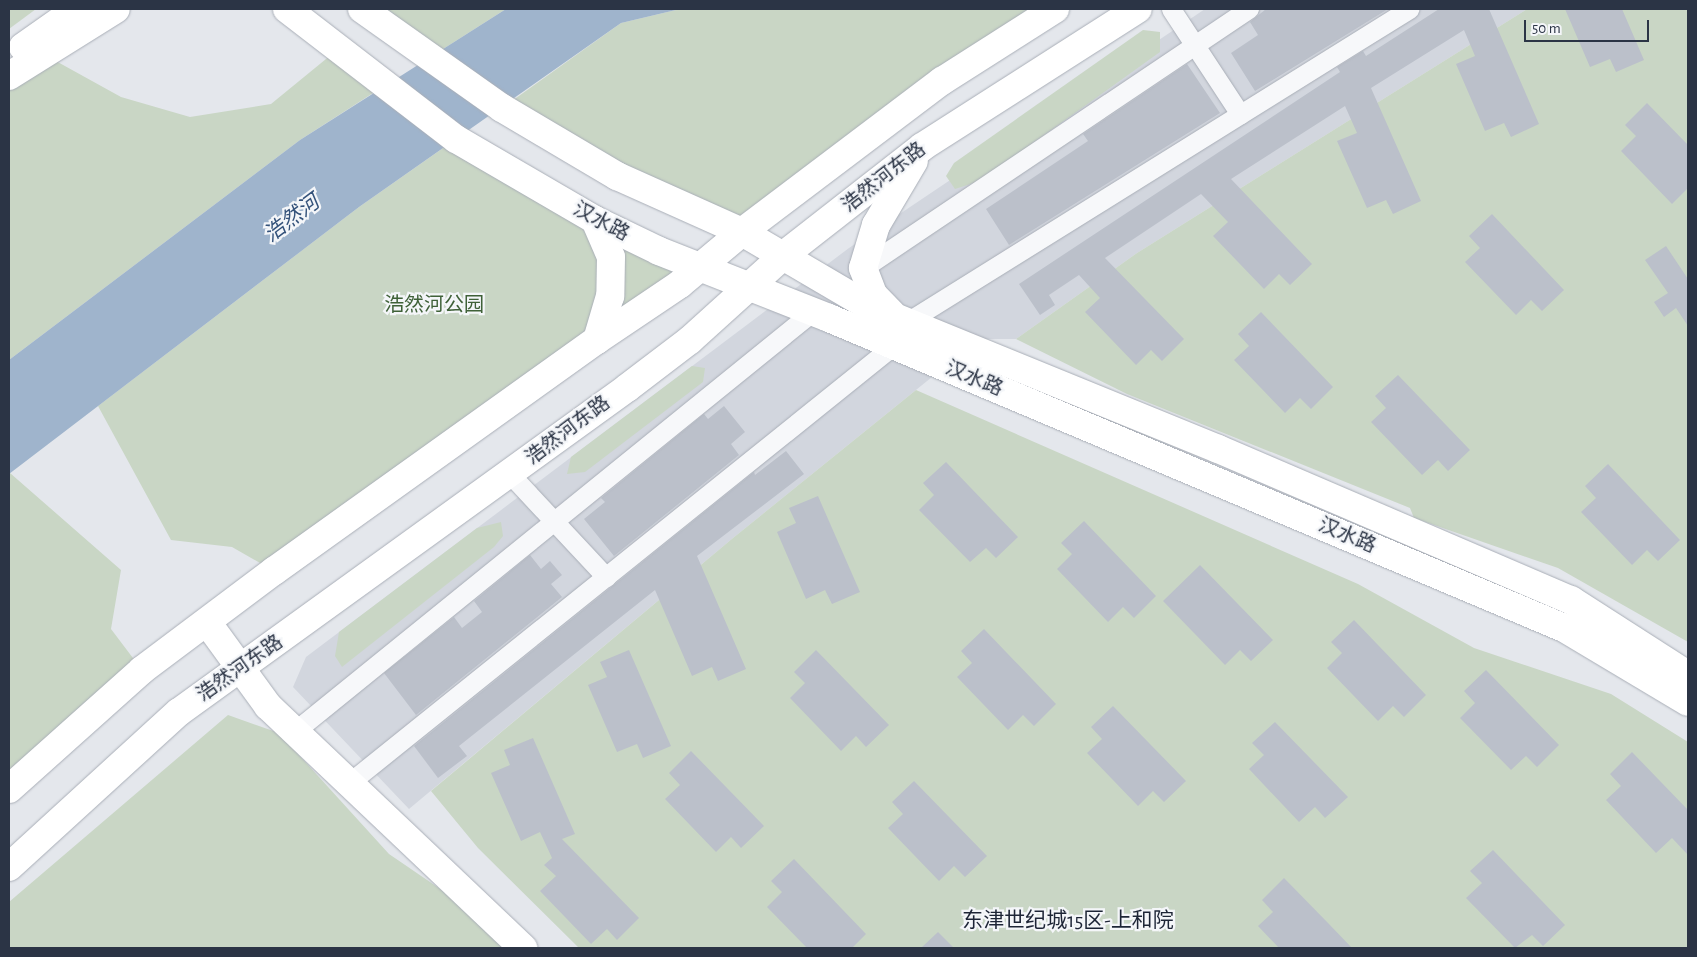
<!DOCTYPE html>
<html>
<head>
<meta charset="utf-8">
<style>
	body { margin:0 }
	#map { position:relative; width:1697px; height:957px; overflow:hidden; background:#e4e7ec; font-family:"Alegreya Sans","Noto Sans SC",sans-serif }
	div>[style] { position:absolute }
	.built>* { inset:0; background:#d2d6de }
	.green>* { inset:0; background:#c9d6c5 }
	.water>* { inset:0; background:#9fb4cc }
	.building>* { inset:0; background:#bbc0ca }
	.roads { filter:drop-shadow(0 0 1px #a9aeb7) drop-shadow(0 0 1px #a9aeb7) }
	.street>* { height:19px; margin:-9.5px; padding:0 9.5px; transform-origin:9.5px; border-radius:9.5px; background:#f7f8fa }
	.secondary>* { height:28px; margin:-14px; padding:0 14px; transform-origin:14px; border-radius:14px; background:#fff }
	span { translate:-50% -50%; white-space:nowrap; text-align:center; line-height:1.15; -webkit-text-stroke:4.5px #f4f6f9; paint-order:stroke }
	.street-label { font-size:20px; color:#2b3445 }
	.park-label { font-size:20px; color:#3f6138 }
	.water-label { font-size:21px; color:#34527a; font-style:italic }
	.neighbourhood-label { font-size:21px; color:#1d2536 }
	.frame { position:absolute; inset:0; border:10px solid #2b3445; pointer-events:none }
	.scale { position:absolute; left:1524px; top:20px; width:125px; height:22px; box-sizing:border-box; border:2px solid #2b3445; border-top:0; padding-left:6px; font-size:15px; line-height:18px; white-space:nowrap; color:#2b3445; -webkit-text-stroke:4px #f4f6f9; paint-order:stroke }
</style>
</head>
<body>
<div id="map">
	<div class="built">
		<div style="clip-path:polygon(1205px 9px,1527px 9px,1137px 253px,1016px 339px,979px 339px,733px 538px,409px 809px,293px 687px,306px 657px,849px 248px)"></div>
	</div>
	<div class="green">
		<div style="clip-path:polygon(9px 9px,36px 9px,9px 29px)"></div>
		<div style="clip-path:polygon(362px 9px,506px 9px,429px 58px)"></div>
		<div style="clip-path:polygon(680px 9px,1055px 9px,742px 232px,502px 108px,621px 23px)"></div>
		<div style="clip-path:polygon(1527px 9px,1688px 9px,1688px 642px,1558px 568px,1414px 518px,1410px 508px,1127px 394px,1016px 339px,1137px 253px)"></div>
		<div style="clip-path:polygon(1143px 30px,1160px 32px,1160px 52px,980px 181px,955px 189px,946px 176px,954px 163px)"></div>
		<div style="clip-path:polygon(337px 50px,384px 86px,300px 140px,9px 360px,9px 76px,45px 55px,121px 97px,190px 117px,271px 104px)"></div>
		<div style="clip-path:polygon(456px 139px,703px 266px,274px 571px,232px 547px,171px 540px,98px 406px,359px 207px)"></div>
		<div style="clip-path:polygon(692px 366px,705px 368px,703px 382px,585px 472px,567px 474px,571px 457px)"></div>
		<div style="clip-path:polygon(916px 390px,1358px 584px,1474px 648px,1611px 694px,1688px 742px,1688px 948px,579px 948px,478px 848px,431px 791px,733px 538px)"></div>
		<div style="clip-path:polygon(10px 473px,121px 570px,111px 629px,142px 670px,9px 790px)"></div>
		<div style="clip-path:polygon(501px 522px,503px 536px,494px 547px,342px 667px,335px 656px,339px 632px,477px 528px)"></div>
		<div style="clip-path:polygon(228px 715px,279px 733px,389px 854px,449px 895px,506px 948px,9px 948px,9px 902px)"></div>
	</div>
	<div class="water">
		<div style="clip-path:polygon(506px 9px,680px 9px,621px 23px,359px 207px,9px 474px,9px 360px,300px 140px)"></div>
	</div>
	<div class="building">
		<div style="clip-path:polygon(1266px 9px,1388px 9px,1255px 91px,1231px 53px,1258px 35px,1250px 22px)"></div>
		<div style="clip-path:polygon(1439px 9px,1489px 9px,1539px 124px,1511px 137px,1504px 123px,1485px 131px,1456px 64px,1475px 56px,1464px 30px,1371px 88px,1421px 201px,1393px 214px,1386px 200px,1367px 208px,1337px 141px,1357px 133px,1345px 106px,1231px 179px,1312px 264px,1290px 285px,1279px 274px,1264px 289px,1213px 236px,1228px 222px,1201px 194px,1105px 258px,1184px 339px,1162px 361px,1151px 350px,1136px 365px,1085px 312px,1100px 298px,1079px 275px,1049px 295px,1055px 305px,1040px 315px,1019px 284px,1340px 72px,1337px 67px,1363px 51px,1366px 56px)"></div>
		<div style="clip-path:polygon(1565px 9px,1622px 9px,1644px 60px,1616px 72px,1610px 59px,1590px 67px)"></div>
		<div style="clip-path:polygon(1187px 64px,1220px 113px,1009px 245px,986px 209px,1088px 141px,1083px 134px)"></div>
		<div style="clip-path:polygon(1647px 103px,1688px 145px,1688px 188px,1672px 204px,1621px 151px,1636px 136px,1625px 125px)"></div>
		<div style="clip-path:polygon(1492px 214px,1564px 290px,1542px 311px,1531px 300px,1516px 315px,1465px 262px,1480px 248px,1469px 236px)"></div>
		<div style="clip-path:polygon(1666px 246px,1688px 279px,1688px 326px,1676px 308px,1664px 317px,1654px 302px,1668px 293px,1645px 260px)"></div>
		<div style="clip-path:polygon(1261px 312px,1333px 387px,1311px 409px,1300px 398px,1285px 413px,1234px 360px,1249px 346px,1238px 334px)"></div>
		<div style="clip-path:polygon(1398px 375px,1470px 450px,1448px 471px,1438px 460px,1422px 475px,1371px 422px,1386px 408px,1375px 396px)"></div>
		<div style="clip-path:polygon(724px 406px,745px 432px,731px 444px,739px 455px,614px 556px,584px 519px,605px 502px,601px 498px,704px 414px,708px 419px)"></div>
		<div style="clip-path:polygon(786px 451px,804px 474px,697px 556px,746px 669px,718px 681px,712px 667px,692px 676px,655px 590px,459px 746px,467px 756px,438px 778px,414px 746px,754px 472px,755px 475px)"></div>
		<div style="clip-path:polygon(946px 462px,1018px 537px,996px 558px,986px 548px,970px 562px,919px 510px,934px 495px,923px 483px)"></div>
		<div style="clip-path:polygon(1608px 464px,1680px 540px,1658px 561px,1647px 550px,1632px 565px,1581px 512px,1596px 498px,1585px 486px)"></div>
		<div style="clip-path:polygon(818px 496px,860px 592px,832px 604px,825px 590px,806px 599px,777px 532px,796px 523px,789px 508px)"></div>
		<div style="clip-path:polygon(1084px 521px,1156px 596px,1134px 618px,1123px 607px,1108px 622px,1057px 569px,1072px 554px,1061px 543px)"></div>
		<div style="clip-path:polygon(530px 555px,541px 569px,550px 561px,562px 575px,551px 584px,562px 597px,416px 715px,384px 673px,454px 617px,462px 628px,482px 612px,474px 601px)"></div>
		<div style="clip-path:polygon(1200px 565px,1273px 640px,1251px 661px,1240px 650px,1225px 665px,1163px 601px)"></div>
		<div style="clip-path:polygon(1354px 620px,1426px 695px,1404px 717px,1393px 706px,1378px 721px,1327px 668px,1342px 653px,1331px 642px)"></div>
		<div style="clip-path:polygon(984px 629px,1056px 704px,1034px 726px,1023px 715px,1008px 730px,957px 677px,972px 663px,961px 651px)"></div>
		<div style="clip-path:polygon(629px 650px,671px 746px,643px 758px,637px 744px,617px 752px,588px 685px,607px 677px,600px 662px)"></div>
		<div style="clip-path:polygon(816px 650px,889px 725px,866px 747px,856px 736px,841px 751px,790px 698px,805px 683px,794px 672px)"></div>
		<div style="clip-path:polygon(1486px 670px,1559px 745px,1537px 767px,1526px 756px,1511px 770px,1460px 718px,1475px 703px,1464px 691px)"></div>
		<div style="clip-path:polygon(1113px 706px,1186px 781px,1164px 802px,1153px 791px,1138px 806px,1087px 753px,1102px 739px,1091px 727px)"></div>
		<div style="clip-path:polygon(1275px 722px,1348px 797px,1325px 818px,1315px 807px,1299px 822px,1249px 769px,1264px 755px,1252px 743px)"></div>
		<div style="clip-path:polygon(533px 738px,575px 834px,562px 839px,639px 918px,617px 940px,607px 929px,591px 944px,540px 891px,556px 876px,544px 865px,552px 858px,540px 832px,521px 841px,491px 773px,510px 765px,504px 750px)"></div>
		<div style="clip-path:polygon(691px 751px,764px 826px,741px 848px,731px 837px,716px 852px,665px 799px,680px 785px,669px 773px)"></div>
		<div style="clip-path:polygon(1632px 752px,1688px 810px,1688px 855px,1672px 838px,1656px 853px,1606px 800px,1621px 786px,1610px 774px)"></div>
		<div style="clip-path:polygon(914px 781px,987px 856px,965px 877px,954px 866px,939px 881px,888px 828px,903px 814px,892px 802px)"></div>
		<div style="clip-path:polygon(1493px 850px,1565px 925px,1543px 946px,1532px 935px,1515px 948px,1466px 898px,1482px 883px,1470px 871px)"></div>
		<div style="clip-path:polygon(794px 859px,866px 934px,852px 948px,807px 948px,767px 907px,782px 892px,771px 881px)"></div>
		<div style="clip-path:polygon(1284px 878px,1328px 923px,1352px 948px,1279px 948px,1258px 926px,1273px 912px,1262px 900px)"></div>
		<div style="clip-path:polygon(938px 932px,954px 948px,921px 948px)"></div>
	</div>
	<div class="roads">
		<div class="street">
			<div style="left:1171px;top:9px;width:126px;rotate:56.7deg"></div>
			<div style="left:863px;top:268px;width:465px;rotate:-33.9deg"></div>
			<div style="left:907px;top:322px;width:592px;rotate:-31.94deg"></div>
			<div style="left:510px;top:474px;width:141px;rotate:47deg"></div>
			<div style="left:295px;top:731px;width:665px;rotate:-39.02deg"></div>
			<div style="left:349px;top:783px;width:699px;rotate:-38.79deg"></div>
		</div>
		<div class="secondary">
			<div style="left:287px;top:9px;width:213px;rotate:37.6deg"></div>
			<div style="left:456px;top:139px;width:161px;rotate:30.2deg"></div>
			<div style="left:595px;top:220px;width:71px;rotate:25.8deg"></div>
			<div style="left:659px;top:251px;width:183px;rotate:21.5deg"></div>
			<div style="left:829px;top:318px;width:798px;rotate:22.87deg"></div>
			<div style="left:1564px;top:628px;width:144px;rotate:30.8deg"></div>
			<div style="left:362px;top:9px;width:171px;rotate:35.3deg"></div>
			<div style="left:502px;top:108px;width:134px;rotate:30.6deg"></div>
			<div style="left:617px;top:176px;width:137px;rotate:24.1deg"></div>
			<div style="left:742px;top:232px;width:148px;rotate:30.4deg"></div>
			<div style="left:870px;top:307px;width:376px;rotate:22.2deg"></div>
			<div style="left:1218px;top:449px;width:384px;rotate:23.2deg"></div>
			<div style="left:1571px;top:600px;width:139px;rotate:32.7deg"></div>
			<div style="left:23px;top:47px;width:66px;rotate:-35.1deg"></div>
			<div style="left:9px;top:76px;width:126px;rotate:-32.1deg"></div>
			<div style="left:595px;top:220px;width:40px;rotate:66.6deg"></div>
			<div style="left:611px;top:257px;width:39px;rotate:91deg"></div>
			<div style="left:610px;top:296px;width:46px;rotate:106.5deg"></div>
			<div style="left:892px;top:314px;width:28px;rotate:-134deg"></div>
			<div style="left:873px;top:294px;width:28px;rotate:-111deg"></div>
			<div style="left:863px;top:268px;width:45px;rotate:-73.2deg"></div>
			<div style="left:876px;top:225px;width:74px;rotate:-59.3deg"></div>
			<div style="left:207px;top:622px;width:104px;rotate:54deg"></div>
			<div style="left:268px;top:706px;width:352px;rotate:43.5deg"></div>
			<div style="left:9px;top:789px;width:178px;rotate:-41.8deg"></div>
			<div style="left:142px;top:670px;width:165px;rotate:-36.9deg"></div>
			<div style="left:274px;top:571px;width:397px;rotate:-35.6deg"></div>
			<div style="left:597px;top:340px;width:100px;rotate:-34deg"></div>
			<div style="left:680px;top:284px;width:81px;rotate:-40deg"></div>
			<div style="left:742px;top:232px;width:251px;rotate:-37.1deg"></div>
			<div style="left:942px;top:81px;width:134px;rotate:-32.5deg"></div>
			<div style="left:9px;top:867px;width:230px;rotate:-42.4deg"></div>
			<div style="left:179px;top:712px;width:553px;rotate:-35.87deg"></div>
			<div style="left:627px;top:388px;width:79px;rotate:-37.3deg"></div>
			<div style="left:690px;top:340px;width:127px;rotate:-42.1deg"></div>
			<div style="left:784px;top:255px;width:175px;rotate:-38deg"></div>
			<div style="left:922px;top:147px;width:256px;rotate:-32.6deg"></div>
		</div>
	</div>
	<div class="street-label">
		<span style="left:884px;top:178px;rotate:-38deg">浩然河东路</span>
		<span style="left:601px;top:222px;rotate:28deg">汉水路</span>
		<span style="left:974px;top:379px;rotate:23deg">汉水路</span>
		<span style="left:568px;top:431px;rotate:-37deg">浩然河东路</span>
		<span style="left:1347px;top:536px;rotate:23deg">汉水路</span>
		<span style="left:240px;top:669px;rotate:-35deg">浩然河东路</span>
	</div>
	<div class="park-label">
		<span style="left:434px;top:305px">浩然河公园</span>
	</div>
	<div class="water-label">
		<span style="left:292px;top:219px;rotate:-37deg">浩然河</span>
	</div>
	<div class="neighbourhood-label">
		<span style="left:1068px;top:921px">东津世纪城15区-上和院</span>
	</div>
	<div class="frame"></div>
	<div class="scale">50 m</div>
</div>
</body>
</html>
